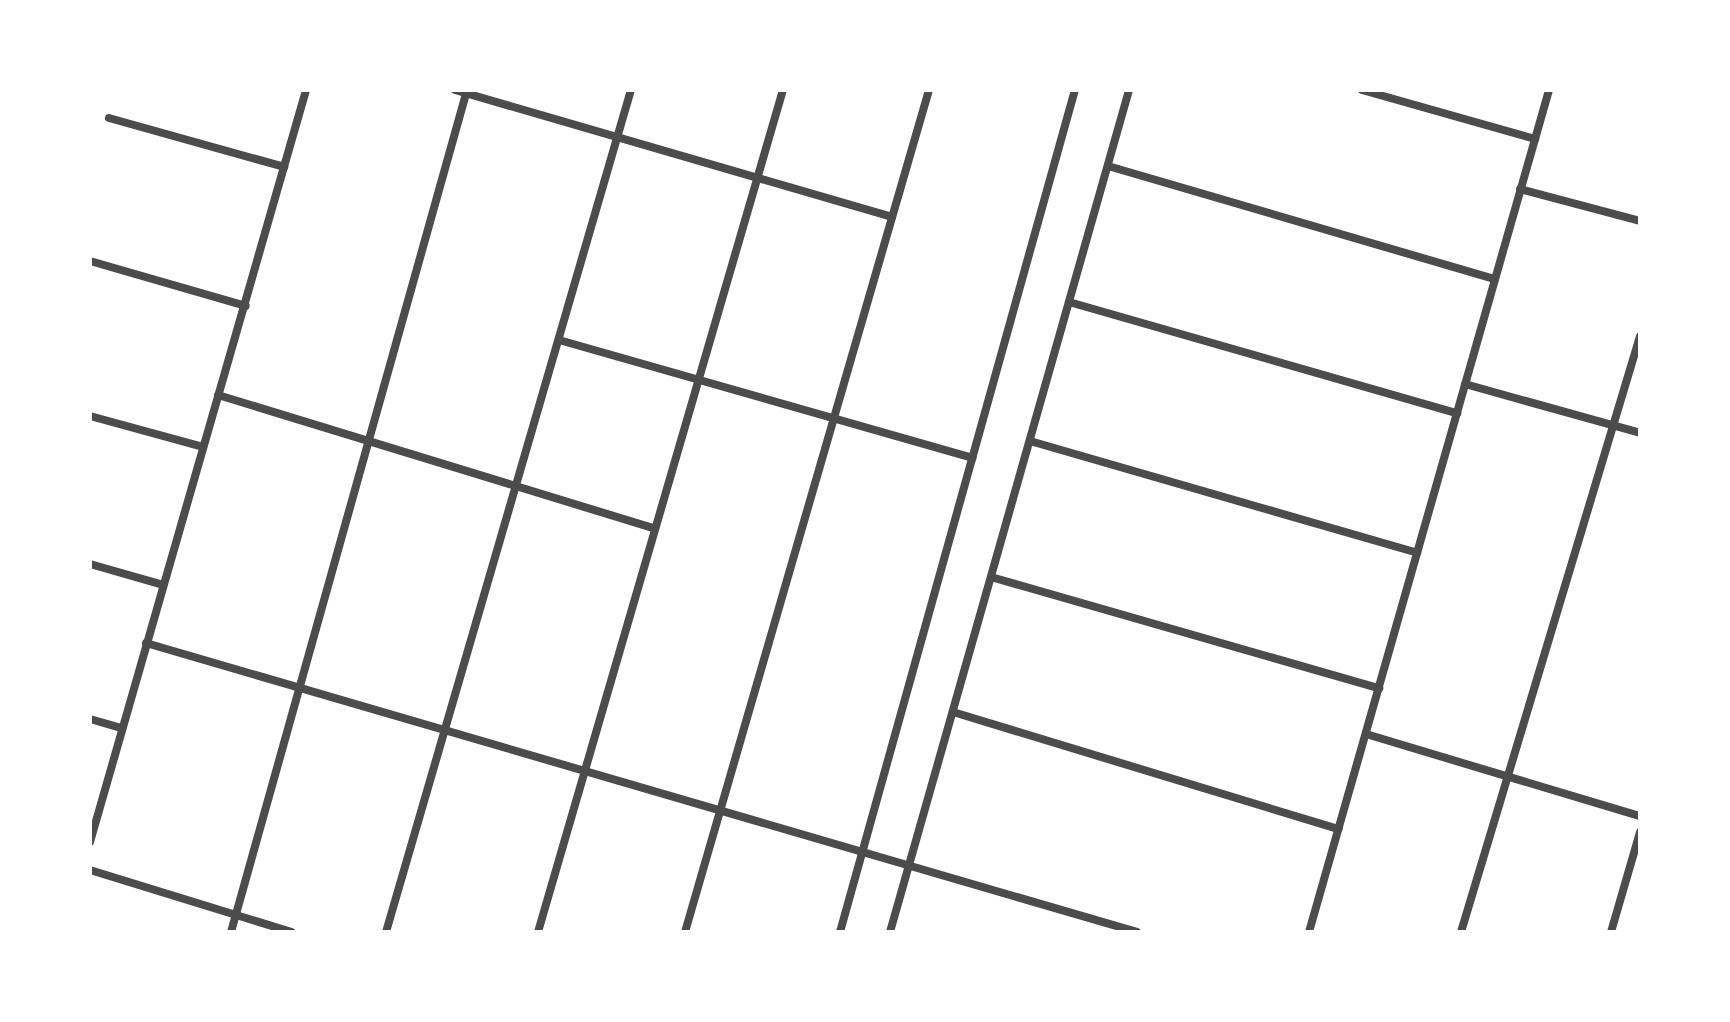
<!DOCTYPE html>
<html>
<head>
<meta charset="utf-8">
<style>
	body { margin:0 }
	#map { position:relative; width:1730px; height:1022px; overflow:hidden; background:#fff; font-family:Raleway,sans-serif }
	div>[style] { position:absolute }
	.minor>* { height:8px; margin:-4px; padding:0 4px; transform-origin:4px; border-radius:4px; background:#4c4c4c }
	span { translate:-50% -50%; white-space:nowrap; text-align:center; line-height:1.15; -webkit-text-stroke:6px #fff; paint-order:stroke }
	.frame { position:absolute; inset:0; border:92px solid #fff; pointer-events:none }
</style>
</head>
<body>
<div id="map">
	<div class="minor">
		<div style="left:455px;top:90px;width:455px;rotate:16.2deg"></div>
		<div style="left:1362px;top:90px;width:180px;rotate:15.8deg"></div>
		<div style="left:109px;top:118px;width:182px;rotate:15.6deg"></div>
		<div style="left:1108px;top:166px;width:403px;rotate:16.3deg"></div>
		<div style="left:1520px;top:189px;width:124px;rotate:14.9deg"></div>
		<div style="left:90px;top:261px;width:162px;rotate:16.1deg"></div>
		<div style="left:1069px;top:302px;width:404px;rotate:16deg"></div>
		<div style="left:559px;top:340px;width:430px;rotate:15.9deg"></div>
		<div style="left:1465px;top:384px;width:182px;rotate:15.6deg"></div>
		<div style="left:218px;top:395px;width:457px;rotate:17deg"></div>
		<div style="left:90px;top:416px;width:117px;rotate:15.3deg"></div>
		<div style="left:1030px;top:441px;width:403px;rotate:16.1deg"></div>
		<div style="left:90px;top:564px;width:76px;rotate:16deg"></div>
		<div style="left:991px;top:577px;width:404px;rotate:16deg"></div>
		<div style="left:146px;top:643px;width:1032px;rotate:16.26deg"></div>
		<div style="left:953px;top:712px;width:403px;rotate:16.9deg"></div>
		<div style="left:90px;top:719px;width:33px;rotate:16deg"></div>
		<div style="left:1366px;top:734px;width:286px;rotate:16.7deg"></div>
		<div style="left:90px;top:842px;width:782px;rotate:-73.97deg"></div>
		<div style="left:90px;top:870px;width:211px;rotate:17.1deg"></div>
		<div style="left:231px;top:932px;width:874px;rotate:-74.34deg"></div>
		<div style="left:386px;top:932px;width:877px;rotate:-73.78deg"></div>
		<div style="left:538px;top:932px;width:877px;rotate:-73.78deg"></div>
		<div style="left:685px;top:932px;width:877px;rotate:-73.84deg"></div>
		<div style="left:840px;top:932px;width:874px;rotate:-74.41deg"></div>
		<div style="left:890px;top:932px;width:875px;rotate:-74.15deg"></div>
		<div style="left:1309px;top:932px;width:876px;rotate:-74.09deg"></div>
		<div style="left:1461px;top:932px;width:622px;rotate:-73.28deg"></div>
		<div style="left:1611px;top:932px;width:104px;rotate:-73.8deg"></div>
	</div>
	<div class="frame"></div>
</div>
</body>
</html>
